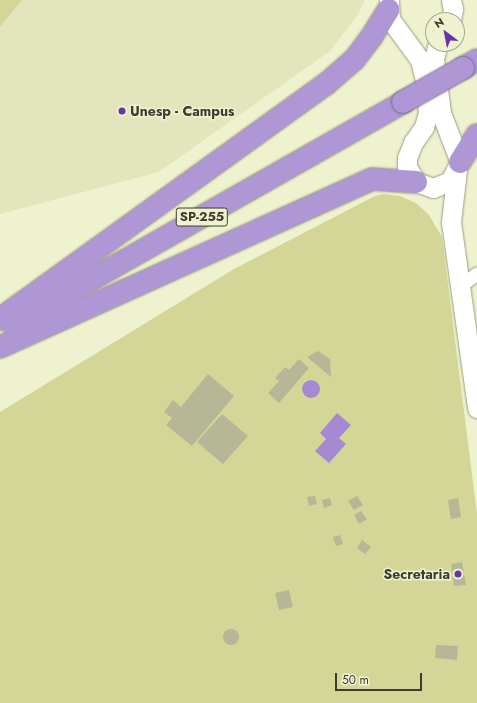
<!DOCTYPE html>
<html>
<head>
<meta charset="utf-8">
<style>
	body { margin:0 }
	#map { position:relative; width:477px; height:703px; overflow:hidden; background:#eff2cf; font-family:Jost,sans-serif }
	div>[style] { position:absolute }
	.built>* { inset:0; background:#e3e6bc }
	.green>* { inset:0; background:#d3d696 }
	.water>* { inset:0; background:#a58ad3 }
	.round { border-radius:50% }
	.building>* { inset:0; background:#b5b796 }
	.roads { filter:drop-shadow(0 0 1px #9c9e7e) drop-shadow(0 0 1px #9c9e7e) }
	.minor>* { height:13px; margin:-6.5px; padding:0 6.5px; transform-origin:6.5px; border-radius:6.5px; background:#fff }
	.secondary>* { height:19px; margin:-9.5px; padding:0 9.5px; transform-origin:9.5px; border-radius:9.5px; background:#fff }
	.trunk>* { height:22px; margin:-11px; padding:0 11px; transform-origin:11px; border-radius:11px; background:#ae97d4 }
	.bridges { filter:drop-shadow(0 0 1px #796793) drop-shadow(0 0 1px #796793) }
	.trunk-bridge>* { height:22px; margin:-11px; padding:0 11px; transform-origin:11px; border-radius:11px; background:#ae97d4 }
	.dots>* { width:11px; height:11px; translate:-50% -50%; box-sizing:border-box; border:2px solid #eff2cf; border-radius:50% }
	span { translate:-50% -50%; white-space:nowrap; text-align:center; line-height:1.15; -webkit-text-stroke:3px #eff2cf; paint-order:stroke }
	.shield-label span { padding:1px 3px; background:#eff2cf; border:1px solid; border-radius:3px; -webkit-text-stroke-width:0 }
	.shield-label { font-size:13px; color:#3c3d30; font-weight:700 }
	.poi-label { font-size:14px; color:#3c3d30; font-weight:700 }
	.left { translate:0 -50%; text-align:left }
	.right { translate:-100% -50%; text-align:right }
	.north { position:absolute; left:425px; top:12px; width:40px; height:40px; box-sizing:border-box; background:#eff2cf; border:1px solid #a7aa8f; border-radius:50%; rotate:328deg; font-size:11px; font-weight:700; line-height:16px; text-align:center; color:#3c3d30 }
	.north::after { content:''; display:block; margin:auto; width:14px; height:18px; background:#6a33a9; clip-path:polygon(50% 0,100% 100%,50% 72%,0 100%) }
	.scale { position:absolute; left:335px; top:673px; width:87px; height:18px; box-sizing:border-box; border:2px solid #3c3d30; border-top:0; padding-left:5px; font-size:12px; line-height:14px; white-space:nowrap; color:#3c3d30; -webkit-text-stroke:3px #eff2cf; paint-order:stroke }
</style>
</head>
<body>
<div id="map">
	<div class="built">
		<div style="clip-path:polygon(0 0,365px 0,357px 16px,330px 51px,159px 172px,0 214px)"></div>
	</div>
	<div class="green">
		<div style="clip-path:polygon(0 0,22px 0,0 27px)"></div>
		<div style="clip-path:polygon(383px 194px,400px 196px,416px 203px,429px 215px,442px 237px,477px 514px,477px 703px,0 703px,0 412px,234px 269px,375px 196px)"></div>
	</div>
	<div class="water">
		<div class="round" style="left:302px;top:380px;width:18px;height:18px"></div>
		<div style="clip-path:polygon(337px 413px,351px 425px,339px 438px,346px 444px,329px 463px,315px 451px,326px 439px,320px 433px)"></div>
	</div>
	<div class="building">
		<div style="clip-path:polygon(318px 351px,330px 359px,331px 377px,307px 357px)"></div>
		<div style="clip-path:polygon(299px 359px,309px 368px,279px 403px,268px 393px,279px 381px,275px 378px,285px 367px,289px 370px)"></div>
		<div style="clip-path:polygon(208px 374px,234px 396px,192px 446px,166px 425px,172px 418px,164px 412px,173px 400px,181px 407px)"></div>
		<div style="clip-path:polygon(222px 414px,248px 436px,223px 464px,197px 442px)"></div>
		<div style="clip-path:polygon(315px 496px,317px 504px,309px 506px,307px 497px)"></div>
		<div style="clip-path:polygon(357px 496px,363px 505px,354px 510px,348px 501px)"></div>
		<div style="clip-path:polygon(330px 498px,332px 505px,324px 508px,322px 500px)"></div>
		<div style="clip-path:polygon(458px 498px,461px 517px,451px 519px,448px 500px)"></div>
		<div style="clip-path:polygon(361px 511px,367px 519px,359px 524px,354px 515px)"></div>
		<div style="clip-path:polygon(340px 535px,343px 544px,336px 546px,333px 537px)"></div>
		<div style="clip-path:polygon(362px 540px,371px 547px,365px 554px,357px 548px)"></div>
		<div style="clip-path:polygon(462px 562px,466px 585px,454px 586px,451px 564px)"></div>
		<div style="clip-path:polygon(289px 590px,293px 607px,279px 610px,275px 593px)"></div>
		<div class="round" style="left:223px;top:629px;width:16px;height:16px"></div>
		<div style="clip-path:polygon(436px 645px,458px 646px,457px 660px,435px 658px)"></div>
	</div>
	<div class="roads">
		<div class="minor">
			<div style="left:460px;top:286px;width:21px;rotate:-37deg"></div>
		</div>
		<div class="secondary">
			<div style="left:389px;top:0;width:19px;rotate:87deg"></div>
			<div style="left:390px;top:19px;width:51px;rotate:53.8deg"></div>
			<div style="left:420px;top:60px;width:30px;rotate:76deg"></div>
			<div style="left:427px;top:89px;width:24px;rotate:88deg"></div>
			<div style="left:428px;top:113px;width:15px;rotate:106deg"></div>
			<div style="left:424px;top:127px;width:19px;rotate:125deg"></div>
			<div style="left:413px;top:143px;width:16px;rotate:112deg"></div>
			<div style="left:407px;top:158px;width:9px;rotate:90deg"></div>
			<div style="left:407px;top:167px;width:17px;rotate:59deg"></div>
			<div style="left:416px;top:182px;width:18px;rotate:19deg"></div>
			<div style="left:433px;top:188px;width:18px;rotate:-22deg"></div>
			<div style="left:450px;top:181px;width:21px;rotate:-62deg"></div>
			<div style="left:460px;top:162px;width:53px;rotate:-111.2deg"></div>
			<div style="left:441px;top:113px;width:55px;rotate:-97.3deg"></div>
			<div style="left:434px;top:58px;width:15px;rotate:-74deg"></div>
			<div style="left:451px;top:20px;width:11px;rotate:-80deg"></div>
			<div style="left:453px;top:9px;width:9px;rotate:-103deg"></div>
			<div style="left:457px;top:170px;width:52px;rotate:96.6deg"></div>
			<div style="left:451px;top:222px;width:188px;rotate:82deg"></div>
		</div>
		<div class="trunk">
			<div style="left:463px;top:68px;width:16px;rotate:-30deg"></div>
			<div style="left:460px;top:162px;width:32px;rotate:-58deg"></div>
			<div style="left:0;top:319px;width:400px;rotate:-35.8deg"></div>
			<div style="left:325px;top:85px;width:38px;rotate:-41deg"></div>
			<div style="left:354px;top:60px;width:30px;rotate:-53deg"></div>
			<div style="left:372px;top:36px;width:31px;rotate:-58deg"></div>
			<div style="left:13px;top:324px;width:449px;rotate:-29.6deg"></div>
			<div style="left:0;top:347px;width:408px;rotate:-24.3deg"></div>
			<div style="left:372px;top:179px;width:44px;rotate:3.9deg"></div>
		</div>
	</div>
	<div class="bridges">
		<div class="trunk-bridge">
			<div style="left:403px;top:102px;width:69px;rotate:-29.5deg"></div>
		</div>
	</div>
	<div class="dots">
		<div style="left:122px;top:111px;background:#6a33a9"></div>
		<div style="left:458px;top:574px;background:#6a33a9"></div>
	</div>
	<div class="shield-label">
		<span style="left:202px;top:217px">SP-255</span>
	</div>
	<div class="poi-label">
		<span class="left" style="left:130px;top:111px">Unesp - Campus</span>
		<span class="right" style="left:450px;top:574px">Secretaria</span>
	</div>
	<div class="north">N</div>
	<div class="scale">50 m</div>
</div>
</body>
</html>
